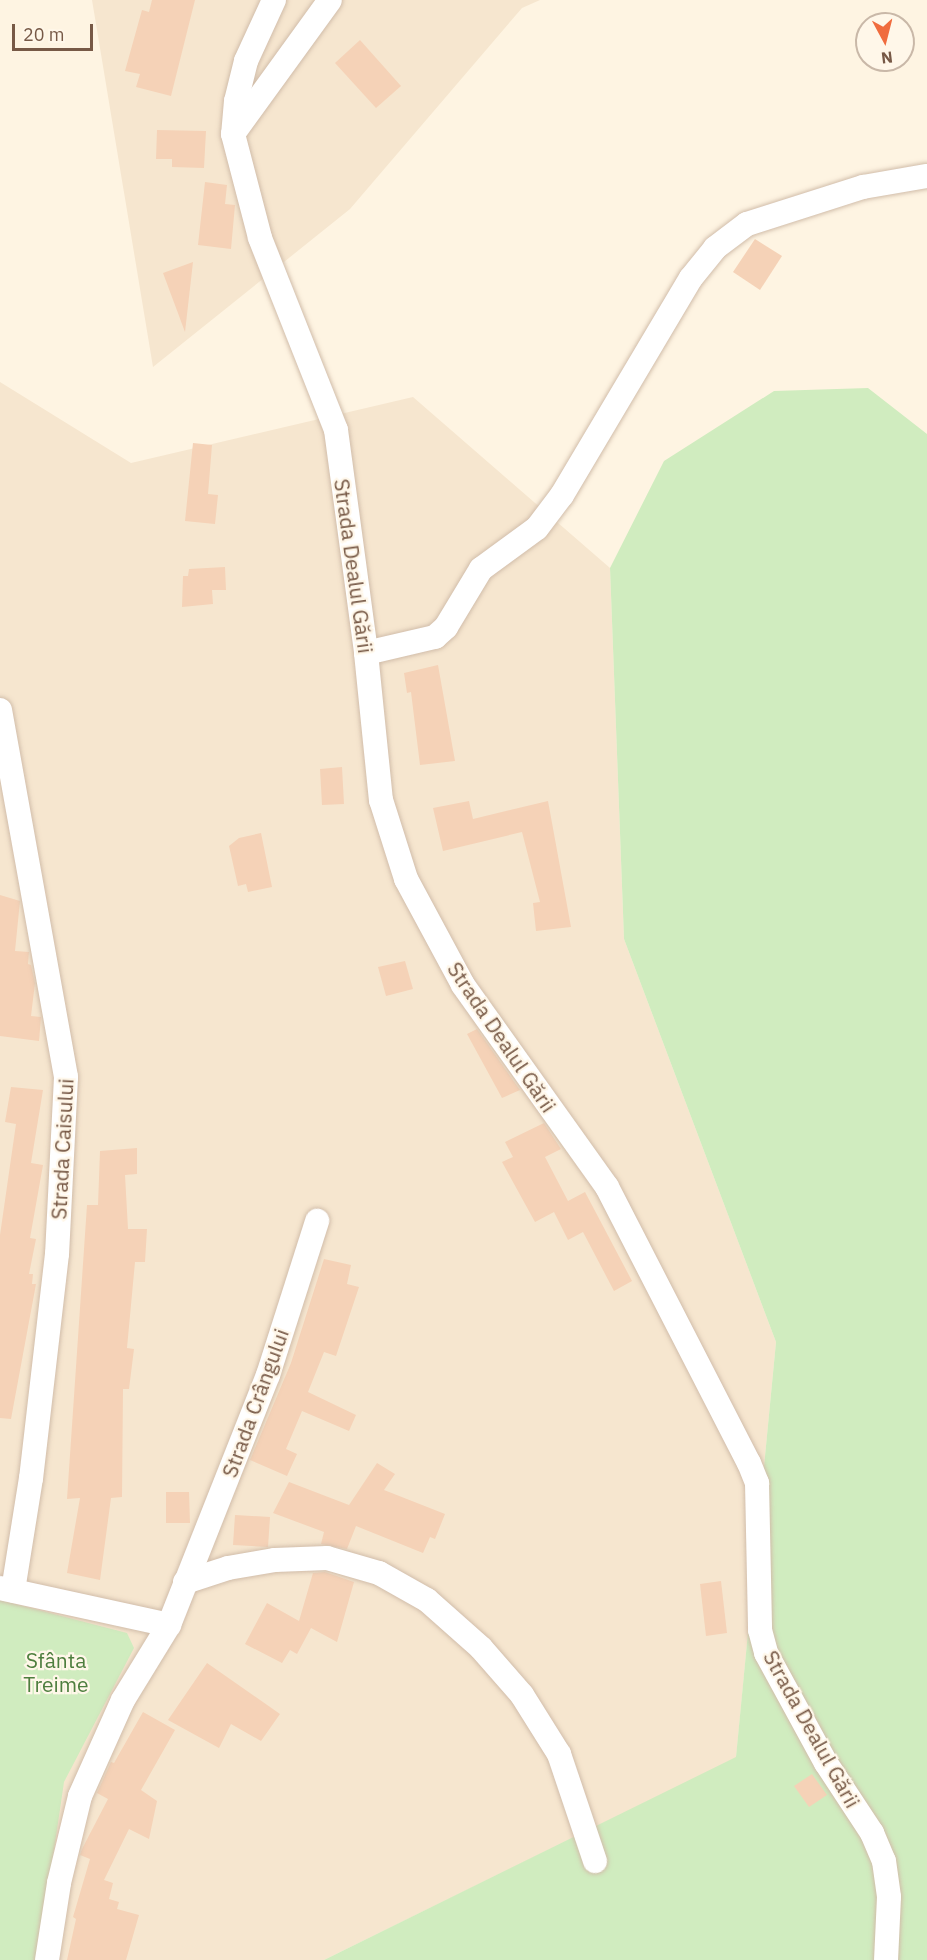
<!DOCTYPE html>
<html>
<head>
<meta charset="utf-8">
<style>
	body { margin:0 }
	#map { position:relative; width:927px; height:1960px; overflow:hidden; background:#fef4e2; font-family:"IBM Plex Sans",sans-serif }
	div>[style] { position:absolute }
	.residential>* { inset:0; background:#f6e6cf }
	.green>* { inset:0; background:#d0ecbf }
	.building>* { inset:0; background:#f5d2b7 }
	.roads { filter:drop-shadow(0 0 2px #d1bdaa) drop-shadow(0 0 2px #d1bdaa) }
	.minor>* { height:24px; margin:-12px; padding:0 12px; transform-origin:12px; border-radius:12px; background:#fff }
	span { translate:-50% -50%; white-space:nowrap; text-align:center; line-height:1.15; -webkit-text-stroke:4.5px #fff7e9; paint-order:stroke }
	.street-label { font-size:21px; color:#775946 }
	.park-label { font-size:21px; color:#4e7e3e }
	.north { position:absolute; left:855px; top:12px; width:60px; height:60px; box-sizing:border-box; background:#fff7e9; border:2px solid #c9b8a8; border-radius:50%; rotate:173deg; font-size:16px; font-weight:700; line-height:24px; text-align:center; color:#775946 }
	.north::after { content:''; display:block; margin:auto; width:21px; height:27px; background:#f06c3e; clip-path:polygon(50% 0,100% 100%,50% 72%,0 100%) }
	.scale { position:absolute; left:12px; top:24px; width:81px; height:27px; box-sizing:border-box; border:3px solid #775946; border-top:0; padding-left:8px; font-size:18px; line-height:21px; white-space:nowrap; color:#775946; -webkit-text-stroke:4px #fff7e9; paint-order:stroke }
</style>
</head>
<body>
<div id="map">
	<div class="residential">
		<div style="clip-path:polygon(92px 0,540px 0,522px 8px,350px 209px,153px 367px)"></div>
		<div style="clip-path:polygon(0 382px,131px 463px,413px 397px,610px 568px,624px 939px,776px 1342px,736px 1758px,324px 1960px,0 1960px)"></div>
	</div>
	<div class="green">
		<div style="clip-path:polygon(868px 388px,927px 434px,927px 1960px,324px 1960px,736px 1757px,776px 1342px,624px 939px,610px 568px,664px 461px,774px 391px)"></div>
		<div style="clip-path:polygon(0 1600px,127px 1633px,134px 1648px,64px 1782px,38px 1960px,0 1960px)"></div>
	</div>
	<div class="building">
		<div style="clip-path:polygon(152px 0,195px 0,171px 96px,136px 87px,140px 74px,125px 71px,142px 10px,149px 12px)"></div>
		<div style="clip-path:polygon(360px 40px,401px 86px,376px 108px,335px 63px)"></div>
		<div style="clip-path:polygon(157px 130px,206px 131px,204px 168px,172px 167px,172px 159px,156px 159px)"></div>
		<div style="clip-path:polygon(205px 182px,227px 185px,225px 204px,235px 205px,231px 249px,198px 245px)"></div>
		<div style="clip-path:polygon(755px 239px,782px 256px,760px 290px,733px 272px)"></div>
		<div style="clip-path:polygon(193px 262px,185px 332px,163px 273px)"></div>
		<div style="clip-path:polygon(193px 443px,212px 445px,208px 494px,218px 495px,215px 524px,185px 521px)"></div>
		<div style="clip-path:polygon(225px 567px,226px 590px,212px 590px,213px 604px,182px 607px,183px 576px,188px 576px,189px 569px)"></div>
		<div style="clip-path:polygon(438px 665px,455px 761px,420px 765px,411px 692px,407px 693px,404px 673px)"></div>
		<div style="clip-path:polygon(342px 767px,344px 804px,322px 805px,320px 769px)"></div>
		<div style="clip-path:polygon(469px 801px,473px 819px,548px 801px,571px 927px,536px 931px,533px 903px,540px 902px,522px 832px,443px 851px,433px 808px)"></div>
		<div style="clip-path:polygon(261px 833px,272px 887px,248px 892px,246px 884px,238px 886px,229px 846px,239px 838px)"></div>
		<div style="clip-path:polygon(0 895px,20px 901px,15px 951px,29px 952px,28px 964px,31px 965px,35px 983px,31px 1016px,41px 1017px,39px 1041px,0 1036px)"></div>
		<div style="clip-path:polygon(405px 961px,413px 989px,386px 996px,378px 967px)"></div>
		<div style="clip-path:polygon(477px 1029px,520px 1090px,502px 1098px,467px 1034px)"></div>
		<div style="clip-path:polygon(11px 1087px,43px 1090px,31px 1163px,43px 1165px,30px 1238px,36px 1239px,29px 1274px,33px 1274px,32px 1284px,36px 1284px,11px 1419px,0 1418px,0 1235px,16px 1124px,5px 1122px)"></div>
		<div style="clip-path:polygon(544px 1123px,561px 1149px,545px 1157px,568px 1201px,585px 1192px,632px 1281px,614px 1291px,583px 1232px,568px 1240px,554px 1212px,535px 1222px,502px 1162px,513px 1157px,505px 1142px)"></div>
		<div style="clip-path:polygon(137px 1148px,137px 1174px,125px 1175px,128px 1229px,147px 1229px,145px 1262px,135px 1262px,127px 1348px,134px 1349px,129px 1389px,123px 1389px,122px 1497px,111px 1498px,100px 1580px,67px 1573px,80px 1498px,67px 1499px,87px 1205px,98px 1205px,100px 1151px)"></div>
		<div style="clip-path:polygon(324px 1259px,351px 1265px,347px 1284px,359px 1287px,336px 1356px,324px 1352px,308px 1392px,356px 1415px,349px 1431px,302px 1411px,286px 1449px,297px 1454px,287px 1476px,250px 1460px,291px 1363px)"></div>
		<div style="clip-path:polygon(377px 1463px,395px 1474px,384px 1490px,445px 1514px,435px 1539px,430px 1537px,423px 1553px,356px 1526px,347px 1549px,321px 1544px,324px 1532px,273px 1513px,289px 1482px,349px 1505px)"></div>
		<div style="clip-path:polygon(166px 1492px,189px 1492px,190px 1523px,166px 1523px)"></div>
		<div style="clip-path:polygon(235px 1515px,270px 1517px,268px 1547px,233px 1545px)"></div>
		<div style="clip-path:polygon(325px 1572px,354px 1582px,337px 1642px,311px 1628px,297px 1654px,290px 1650px,282px 1663px,245px 1644px,267px 1603px,299px 1621px,313px 1573px)"></div>
		<div style="clip-path:polygon(721px 1581px,727px 1633px,706px 1636px,700px 1584px)"></div>
		<div style="clip-path:polygon(207px 1663px,280px 1714px,261px 1741px,231px 1724px,219px 1748px,168px 1720px)"></div>
		<div style="clip-path:polygon(143px 1712px,175px 1730px,141px 1790px,157px 1801px,149px 1839px,129px 1829px,104px 1880px,113px 1883px,109px 1899px,119px 1902px,117px 1909px,139px 1915px,126px 1960px,67px 1960px,76px 1919px,73px 1917px,90px 1859px,80px 1855px,82px 1849px,108px 1799px,97px 1793px,111px 1762px,114px 1763px)"></div>
		<div style="clip-path:polygon(812px 1774px,827px 1795px,809px 1807px,794px 1786px)"></div>
	</div>
	<div class="roads">
		<div class="minor">
			<div style="left:274px;top:0;width:67px;rotate:114.7deg"></div>
			<div style="left:246px;top:61px;width:41px;rotate:104deg"></div>
			<div style="left:236px;top:101px;width:33px;rotate:95deg"></div>
			<div style="left:233px;top:134px;width:107px;rotate:75.4deg"></div>
			<div style="left:260px;top:238px;width:206px;rotate:68.4deg"></div>
			<div style="left:336px;top:430px;width:225px;rotate:82.3deg"></div>
			<div style="left:366px;top:653px;width:148px;rotate:84.2deg"></div>
			<div style="left:381px;top:800px;width:83px;rotate:72.4deg"></div>
			<div style="left:406px;top:879px;width:120px;rotate:61.7deg"></div>
			<div style="left:463px;top:985px;width:248px;rotate:54.5deg"></div>
			<div style="left:607px;top:1187px;width:310px;rotate:62.8deg"></div>
			<div style="left:749px;top:1463px;width:22px;rotate:68deg"></div>
			<div style="left:757px;top:1483px;width:147px;rotate:88.8deg"></div>
			<div style="left:760px;top:1630px;width:24px;rotate:75deg"></div>
			<div style="left:766px;top:1653px;width:125px;rotate:61.4deg"></div>
			<div style="left:826px;top:1763px;width:84px;rotate:56.7deg"></div>
			<div style="left:872px;top:1833px;width:30px;rotate:67deg"></div>
			<div style="left:884px;top:1861px;width:36px;rotate:82deg"></div>
			<div style="left:889px;top:1897px;width:63px;rotate:92.7deg"></div>
			<div style="left:233px;top:134px;width:165px;rotate:-54.1deg"></div>
			<div style="left:366px;top:653px;width:71px;rotate:-13.1deg"></div>
			<div style="left:435px;top:637px;width:15px;rotate:-42deg"></div>
			<div style="left:446px;top:627px;width:68px;rotate:-58.9deg"></div>
			<div style="left:481px;top:569px;width:69px;rotate:-36.2deg"></div>
			<div style="left:537px;top:528px;width:41px;rotate:-52.9deg"></div>
			<div style="left:562px;top:495px;width:252px;rotate:-59.3deg"></div>
			<div style="left:691px;top:278px;width:38px;rotate:-51deg"></div>
			<div style="left:715px;top:248px;width:40px;rotate:-37deg"></div>
			<div style="left:747px;top:224px;width:122px;rotate:-17.7deg"></div>
			<div style="left:863px;top:187px;width:65px;rotate:-9.8deg"></div>
			<div style="left:0;top:710px;width:373px;rotate:79.8deg"></div>
			<div style="left:66px;top:1077px;width:177px;rotate:92.9deg"></div>
			<div style="left:57px;top:1254px;width:226px;rotate:96.6deg"></div>
			<div style="left:31px;top:1478px;width:114px;rotate:99.1deg"></div>
			<div style="left:185px;top:1582px;width:45px;rotate:-18deg"></div>
			<div style="left:228px;top:1568px;width:48px;rotate:-9.7deg"></div>
			<div style="left:275px;top:1560px;width:52px;rotate:-2.2deg"></div>
			<div style="left:327px;top:1558px;width:54px;rotate:16.1deg"></div>
			<div style="left:379px;top:1573px;width:55px;rotate:29.4deg"></div>
			<div style="left:427px;top:1600px;width:72px;rotate:41.6deg"></div>
			<div style="left:481px;top:1648px;width:62px;rotate:48.9deg"></div>
			<div style="left:522px;top:1695px;width:70px;rotate:57.9deg"></div>
			<div style="left:559px;top:1754px;width:113px;rotate:71.4deg"></div>
			<div style="left:0;top:1588px;width:173px;rotate:12.3deg"></div>
			<div style="left:47px;top:1960px;width:78px;rotate:-81.1deg"></div>
			<div style="left:59px;top:1883px;width:89px;rotate:-76.4deg"></div>
			<div style="left:80px;top:1796px;width:105px;rotate:-65.9deg"></div>
			<div style="left:123px;top:1700px;width:88px;rotate:-58.5deg"></div>
			<div style="left:169px;top:1625px;width:269px;rotate:-68.4deg"></div>
			<div style="left:268px;top:1375px;width:162px;rotate:-72.3deg"></div>
		</div>
	</div>
	<div class="street-label">
		<span style="left:354px;top:566px;rotate:82deg">Strada Dealul Gării</span>
		<span style="left:502px;top:1037px;rotate:56deg">Strada Dealul Gării</span>
		<span style="left:62px;top:1149px;rotate:-87deg">Strada Caisului</span>
		<span style="left:255px;top:1403px;rotate:-70deg">Strada Crângului</span>
		<span style="left:812px;top:1729px;rotate:61deg">Strada Dealul Gării</span>
	</div>
	<div class="park-label">
		<span style="left:56px;top:1672px">Sfânta<br>Treime</span>
	</div>
	<div class="north">N</div>
	<div class="scale">20 m</div>
</div>
</body>
</html>
